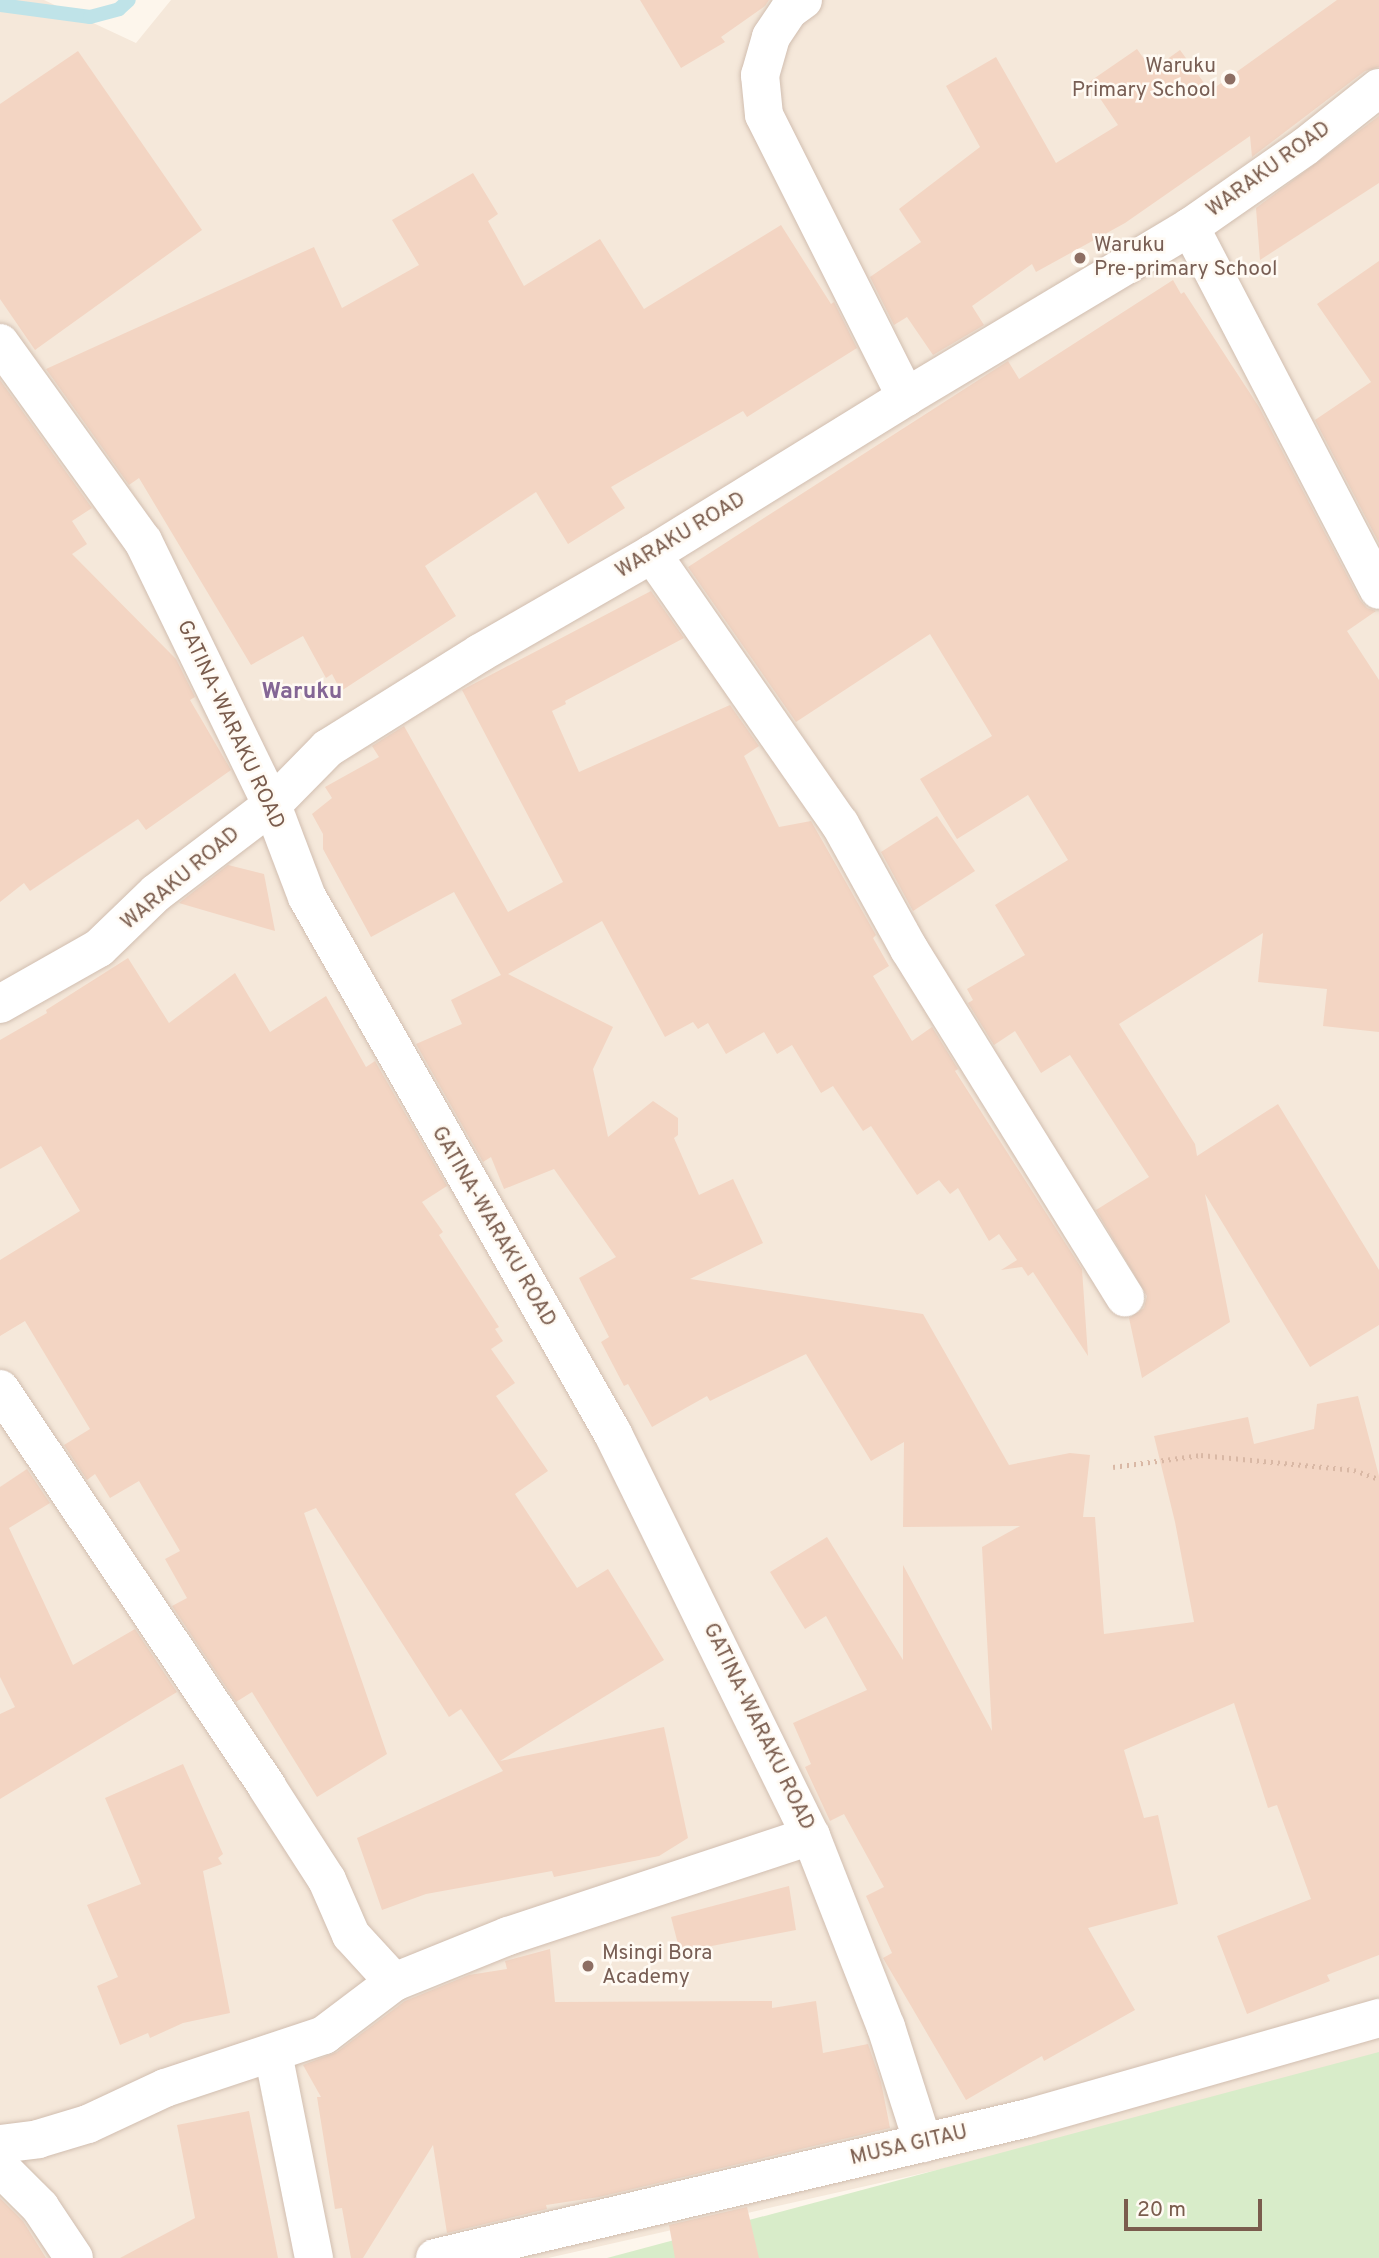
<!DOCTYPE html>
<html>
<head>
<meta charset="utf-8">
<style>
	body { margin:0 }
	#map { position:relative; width:1379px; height:2258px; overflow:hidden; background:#fdf6ec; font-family:Overpass,sans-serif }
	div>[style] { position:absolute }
	.residential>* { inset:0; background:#f5e8da }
	.green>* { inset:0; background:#d8ecc9 }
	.stream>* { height:14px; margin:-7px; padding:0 7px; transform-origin:7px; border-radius:7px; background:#bfe3e8 }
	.building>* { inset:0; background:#f3d5c3 }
	.path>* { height:4.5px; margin-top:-2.25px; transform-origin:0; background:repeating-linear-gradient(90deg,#d9b8a5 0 2px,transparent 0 7px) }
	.roads { filter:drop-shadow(0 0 2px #d1beb0) drop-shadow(0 0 2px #d1beb0) }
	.minor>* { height:38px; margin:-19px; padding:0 19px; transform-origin:19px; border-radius:19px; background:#fff }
	.tertiary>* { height:38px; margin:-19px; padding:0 19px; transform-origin:19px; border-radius:19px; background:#fff }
	.dots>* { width:19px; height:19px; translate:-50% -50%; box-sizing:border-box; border:4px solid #fffaf3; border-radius:50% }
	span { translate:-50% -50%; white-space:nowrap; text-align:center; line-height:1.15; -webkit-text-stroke:5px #fffaf3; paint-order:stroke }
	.education-label { font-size:21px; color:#785e54 }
	.right { translate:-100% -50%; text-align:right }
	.left { translate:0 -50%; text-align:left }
	.street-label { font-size:21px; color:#7a5c4d }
	.neighbourhood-label { font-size:23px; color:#846695; font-weight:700 }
	.scale { position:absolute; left:1124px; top:2199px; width:138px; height:32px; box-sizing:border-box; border:4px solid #7a5c4d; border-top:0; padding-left:9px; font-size:21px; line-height:24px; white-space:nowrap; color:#7a5c4d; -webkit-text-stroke:5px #fffaf3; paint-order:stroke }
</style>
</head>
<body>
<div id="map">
	<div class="residential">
		<div style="clip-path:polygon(0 0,44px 0,136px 43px,171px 0,1379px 0,1379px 2070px,548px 2258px,0 2258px)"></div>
	</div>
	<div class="green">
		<div style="clip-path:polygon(1379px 2052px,1379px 2258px,607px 2258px)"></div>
	</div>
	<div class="stream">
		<div style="left:0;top:5px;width:91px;rotate:7.6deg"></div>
		<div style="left:90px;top:17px;width:30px;rotate:-15deg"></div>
		<div style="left:119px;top:9px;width:13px;rotate:-42deg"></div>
	</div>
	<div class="building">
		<div style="clip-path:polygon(640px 0,769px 0,765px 6px,721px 37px,725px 42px,681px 68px)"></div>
		<div style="clip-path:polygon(1337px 0,1379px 0,1379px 67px,1365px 71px,1252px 157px,1250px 136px,1125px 223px,1036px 272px,1032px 264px,972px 306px,984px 325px,933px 355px,907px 317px,894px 325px,870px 277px,921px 242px,899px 209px,980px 147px,946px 86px,996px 57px,1056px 163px,1118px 125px,1089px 82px,1137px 49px,1152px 70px,1180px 50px,1210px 91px)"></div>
		<div style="clip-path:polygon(78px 51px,202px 230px,35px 350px,0 299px,0 104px)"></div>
		<div style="clip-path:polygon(1379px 116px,1379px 183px,1260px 260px,1256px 208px)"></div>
		<div style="clip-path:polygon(473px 173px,498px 214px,488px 221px,524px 286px,600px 239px,644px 309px,781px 225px,831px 304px,834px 302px,857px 348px,747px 417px,743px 411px,611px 487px,625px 508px,568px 544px,536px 492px,425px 566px,456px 616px,341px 691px,332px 674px,326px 678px,303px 636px,251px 665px,139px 478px,129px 485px,46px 369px,314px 247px,342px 308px,419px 265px,392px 220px)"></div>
		<div style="clip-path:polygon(1379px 261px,1379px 543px,1315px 420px,1371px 382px,1317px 304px)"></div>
		<div style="clip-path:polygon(1173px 280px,1181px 294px,1184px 292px,1259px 407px,1360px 600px,1367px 608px,1376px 611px,1347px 631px,1379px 680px,1379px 1032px,1323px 1026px,1327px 989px,1258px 982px,1263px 933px,1119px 1024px,1195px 1144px,1197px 1156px,1278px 1104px,1379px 1270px,1379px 1325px,1310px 1367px,1205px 1194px,1230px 1322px,1142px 1378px,1129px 1318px,1144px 1308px,1147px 1296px,1096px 1210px,1149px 1177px,1070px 1055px,1041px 1073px,1015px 1031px,994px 1045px,968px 1003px,973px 1000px,967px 989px,1025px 955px,995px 905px,1068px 860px,1028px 795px,957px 839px,920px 779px,992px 736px,930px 634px,796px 722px,688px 567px,1008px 361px,1019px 379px)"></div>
		<div style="clip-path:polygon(0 380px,92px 508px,72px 521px,87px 544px,72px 554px,176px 659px,195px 697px,190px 700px,231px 770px,146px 830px,138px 819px,30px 891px,24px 883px,0 902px)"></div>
		<div style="clip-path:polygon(651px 591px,684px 638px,565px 701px,566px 704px,552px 711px,579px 772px,730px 705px,759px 746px,744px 756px,779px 827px,811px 821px,876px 935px,873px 938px,889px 966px,873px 976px,912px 1041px,932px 1027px,958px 1069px,955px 1071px,1082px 1269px,1088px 1356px,1033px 1272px,1028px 1276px,1022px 1267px,1001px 1270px,1017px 1260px,999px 1234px,989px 1241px,958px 1188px,950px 1194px,939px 1180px,917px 1195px,871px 1126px,863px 1131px,833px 1086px,821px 1093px,792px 1045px,777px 1054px,764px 1032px,726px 1054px,708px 1023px,698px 1029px,693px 1022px,665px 1037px,602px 921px,508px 974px,613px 1027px,593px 1069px,608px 1137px,653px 1101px,678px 1118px,678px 1135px,674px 1138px,699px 1195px,733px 1179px,763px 1243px,690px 1279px,923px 1314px,1009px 1465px,1070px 1453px,1090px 1455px,1083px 1517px,1095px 1517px,1104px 1634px,1194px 1622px,1175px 1522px,1154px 1436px,1248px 1417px,1254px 1444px,1314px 1429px,1317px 1404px,1358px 1396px,1379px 1476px,1379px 1955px,1327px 1975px,1330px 1981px,1247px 2014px,1217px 1936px,1311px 1899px,1277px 1805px,1268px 1808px,1234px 1703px,1124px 1750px,1144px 1818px,1158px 1815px,1178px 1904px,1088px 1928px,1135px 2010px,1044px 2061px,1042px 2056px,966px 2100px,883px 1958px,892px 1953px,866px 1896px,884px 1887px,844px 1814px,830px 1821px,805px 1767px,811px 1764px,793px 1723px,867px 1690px,826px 1616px,805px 1629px,770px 1572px,827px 1537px,903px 1660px,903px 1565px,992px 1731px,982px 1547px,1020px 1526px,903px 1527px,904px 1442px,871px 1461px,806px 1354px,710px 1401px,707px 1396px,652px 1427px,628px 1384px,624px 1386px,601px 1342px,609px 1337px,579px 1278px,616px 1257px,554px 1169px,504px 1189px,491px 1157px,483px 1162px,416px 1044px,462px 1024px,451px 1000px,501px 975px,454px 892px,371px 937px,323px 849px,323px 834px,312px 814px,332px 798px,325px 787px,379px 757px,372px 746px,404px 726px,508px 912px,563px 882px,462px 690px)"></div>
		<div style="clip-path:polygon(937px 816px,975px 871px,913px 911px,881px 852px)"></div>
		<div style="clip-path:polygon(228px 865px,264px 874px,275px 931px,179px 903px)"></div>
		<div style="clip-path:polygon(128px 958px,169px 1023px,235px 973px,270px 1032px,326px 996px,366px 1067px,375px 1061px,447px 1186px,422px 1202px,443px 1232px,439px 1235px,499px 1327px,495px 1329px,503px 1341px,491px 1349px,515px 1383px,496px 1396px,548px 1471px,515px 1494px,577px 1588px,608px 1569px,664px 1660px,500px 1761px,664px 1727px,688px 1838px,659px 1856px,554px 1877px,552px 1871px,426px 1894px,382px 1910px,357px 1838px,503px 1771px,461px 1709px,449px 1717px,316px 1508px,304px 1513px,387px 1754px,317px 1797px,252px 1692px,236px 1702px,172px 1606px,187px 1598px,165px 1559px,180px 1551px,139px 1481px,110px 1498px,95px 1474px,87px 1480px,64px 1445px,90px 1429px,25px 1321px,0 1336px,0 1260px,80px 1211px,41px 1146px,0 1169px,0 1040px,47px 1013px,46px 1010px)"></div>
		<div style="clip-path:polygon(27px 1469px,50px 1503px,9px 1528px,73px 1665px,135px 1629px,177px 1692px,0 1799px,0 1714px,15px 1707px,0 1677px,0 1487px)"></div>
		<div style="clip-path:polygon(183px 1764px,223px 1854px,218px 1858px,222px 1864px,203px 1871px,230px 2013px,183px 2023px,150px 2038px,148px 2033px,120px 2045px,97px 1986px,118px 1977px,87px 1905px,141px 1884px,105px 1798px)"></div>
		<div style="clip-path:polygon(789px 1886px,796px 1930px,680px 1952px,671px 1917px)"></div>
		<div style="clip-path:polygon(550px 1949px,555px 2002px,772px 2001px,772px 2008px,816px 2001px,823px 2053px,868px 2044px,881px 2082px,890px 2128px,599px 2197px,546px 2205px,547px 2209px,447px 2233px,433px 2145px,363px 2258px,351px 2258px,342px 2208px,335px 2209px,317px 2097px,321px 2097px,303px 2065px,337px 2052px,405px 2001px,469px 1975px,507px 1969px,505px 1961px)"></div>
		<div style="clip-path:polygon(249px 2111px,278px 2258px,120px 2258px,195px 2218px,177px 2125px)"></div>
		<div style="clip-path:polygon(0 2198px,23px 2221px,46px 2258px,0 2258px)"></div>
		<div style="clip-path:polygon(747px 2207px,759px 2258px,675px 2258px,669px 2225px)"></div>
	</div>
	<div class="path">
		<div style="left:1113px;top:1467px;width:89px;rotate:-7.8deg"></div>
		<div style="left:1201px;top:1455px;width:154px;rotate:5.6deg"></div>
		<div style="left:1354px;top:1470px;width:27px;rotate:20deg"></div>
	</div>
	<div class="roads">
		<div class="minor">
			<div style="left:803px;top:0;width:17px;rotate:144deg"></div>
			<div style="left:789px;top:10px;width:32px;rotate:124deg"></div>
			<div style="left:771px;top:37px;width:40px;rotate:106deg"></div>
			<div style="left:760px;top:75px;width:40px;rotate:84.3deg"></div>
			<div style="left:764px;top:115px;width:316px;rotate:63.3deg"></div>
			<div style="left:1190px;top:227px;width:409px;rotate:62.5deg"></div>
			<div style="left:652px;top:554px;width:329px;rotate:55.2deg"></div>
			<div style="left:840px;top:824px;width:143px;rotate:61.1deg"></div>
			<div style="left:909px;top:949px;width:410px;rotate:58.2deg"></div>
			<div style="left:0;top:1004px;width:114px;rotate:-29.5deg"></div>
			<div style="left:99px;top:948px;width:79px;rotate:-44deg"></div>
			<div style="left:156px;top:893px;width:146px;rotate:-37.2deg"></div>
			<div style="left:272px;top:805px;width:80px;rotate:-45.5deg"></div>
			<div style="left:328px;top:748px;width:179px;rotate:-32deg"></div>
			<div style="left:480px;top:653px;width:198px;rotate:-29.9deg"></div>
			<div style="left:652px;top:554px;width:299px;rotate:-31.7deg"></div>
			<div style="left:906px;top:397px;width:331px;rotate:-30.9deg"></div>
			<div style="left:1190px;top:227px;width:141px;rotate:-34.9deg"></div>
			<div style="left:1306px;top:146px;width:93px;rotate:-38.5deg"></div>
			<div style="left:0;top:1389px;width:479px;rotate:56.1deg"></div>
			<div style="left:267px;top:1787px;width:111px;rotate:57.2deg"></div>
			<div style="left:327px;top:1880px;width:60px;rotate:66.4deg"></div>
			<div style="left:351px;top:1935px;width:64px;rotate:47.5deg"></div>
			<div style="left:273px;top:2053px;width:209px;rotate:78.7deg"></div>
			<div style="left:0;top:2144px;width:38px;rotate:-7deg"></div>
			<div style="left:38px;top:2139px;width:52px;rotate:-16.7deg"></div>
			<div style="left:88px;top:2124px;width:85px;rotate:-25.1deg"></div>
			<div style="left:165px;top:2088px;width:168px;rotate:-18.4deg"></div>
			<div style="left:324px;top:2035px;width:88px;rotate:-37.1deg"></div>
			<div style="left:394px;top:1982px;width:123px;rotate:-22deg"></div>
			<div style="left:508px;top:1936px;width:319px;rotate:-18.3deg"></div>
			<div style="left:0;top:2167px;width:57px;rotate:45deg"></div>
			<div style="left:40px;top:2207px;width:61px;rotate:56.3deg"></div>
			<div style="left:435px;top:2258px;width:609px;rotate:-13.28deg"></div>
			<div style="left:1028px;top:2118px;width:365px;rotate:-15.9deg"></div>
		</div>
		<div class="tertiary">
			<div style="left:0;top:343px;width:244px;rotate:54.2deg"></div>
			<div style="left:143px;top:541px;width:294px;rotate:64deg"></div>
			<div style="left:272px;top:805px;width:98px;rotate:69.2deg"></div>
			<div style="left:307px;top:897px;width:618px;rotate:60.32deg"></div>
			<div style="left:613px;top:1434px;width:448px;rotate:63.8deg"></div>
			<div style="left:811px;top:1836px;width:205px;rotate:68.6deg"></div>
			<div style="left:886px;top:2027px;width:122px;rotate:72.3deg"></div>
		</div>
	</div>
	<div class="dots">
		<div style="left:1230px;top:79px;background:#8d6e63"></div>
		<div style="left:1080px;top:258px;background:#8d6e63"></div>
		<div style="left:588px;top:1966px;background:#8d6e63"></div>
	</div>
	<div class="education-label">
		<span class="right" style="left:1216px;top:79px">Waruku<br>Primary School</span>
		<span class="left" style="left:1094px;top:258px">Waruku<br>Pre-primary School</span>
		<span class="left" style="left:602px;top:1966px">Msingi Bora<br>Academy</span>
	</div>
	<div class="street-label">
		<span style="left:1269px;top:170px;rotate:-36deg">WARAKU ROAD</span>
		<span style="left:681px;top:536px;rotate:-31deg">WARAKU ROAD</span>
		<span style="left:230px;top:725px;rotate:65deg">GATINA-WARAKU ROAD</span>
		<span style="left:181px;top:879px;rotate:-40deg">WARAKU ROAD</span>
		<span style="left:493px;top:1227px;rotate:60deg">GATINA-WARAKU ROAD</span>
		<span style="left:758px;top:1727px;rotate:64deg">GATINA-WARAKU ROAD</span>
		<span style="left:909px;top:2146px;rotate:-13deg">MUSA GITAU</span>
	</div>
	<div class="neighbourhood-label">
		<span style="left:302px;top:693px">Waruku</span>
	</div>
	<div class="scale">20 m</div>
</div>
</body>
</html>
